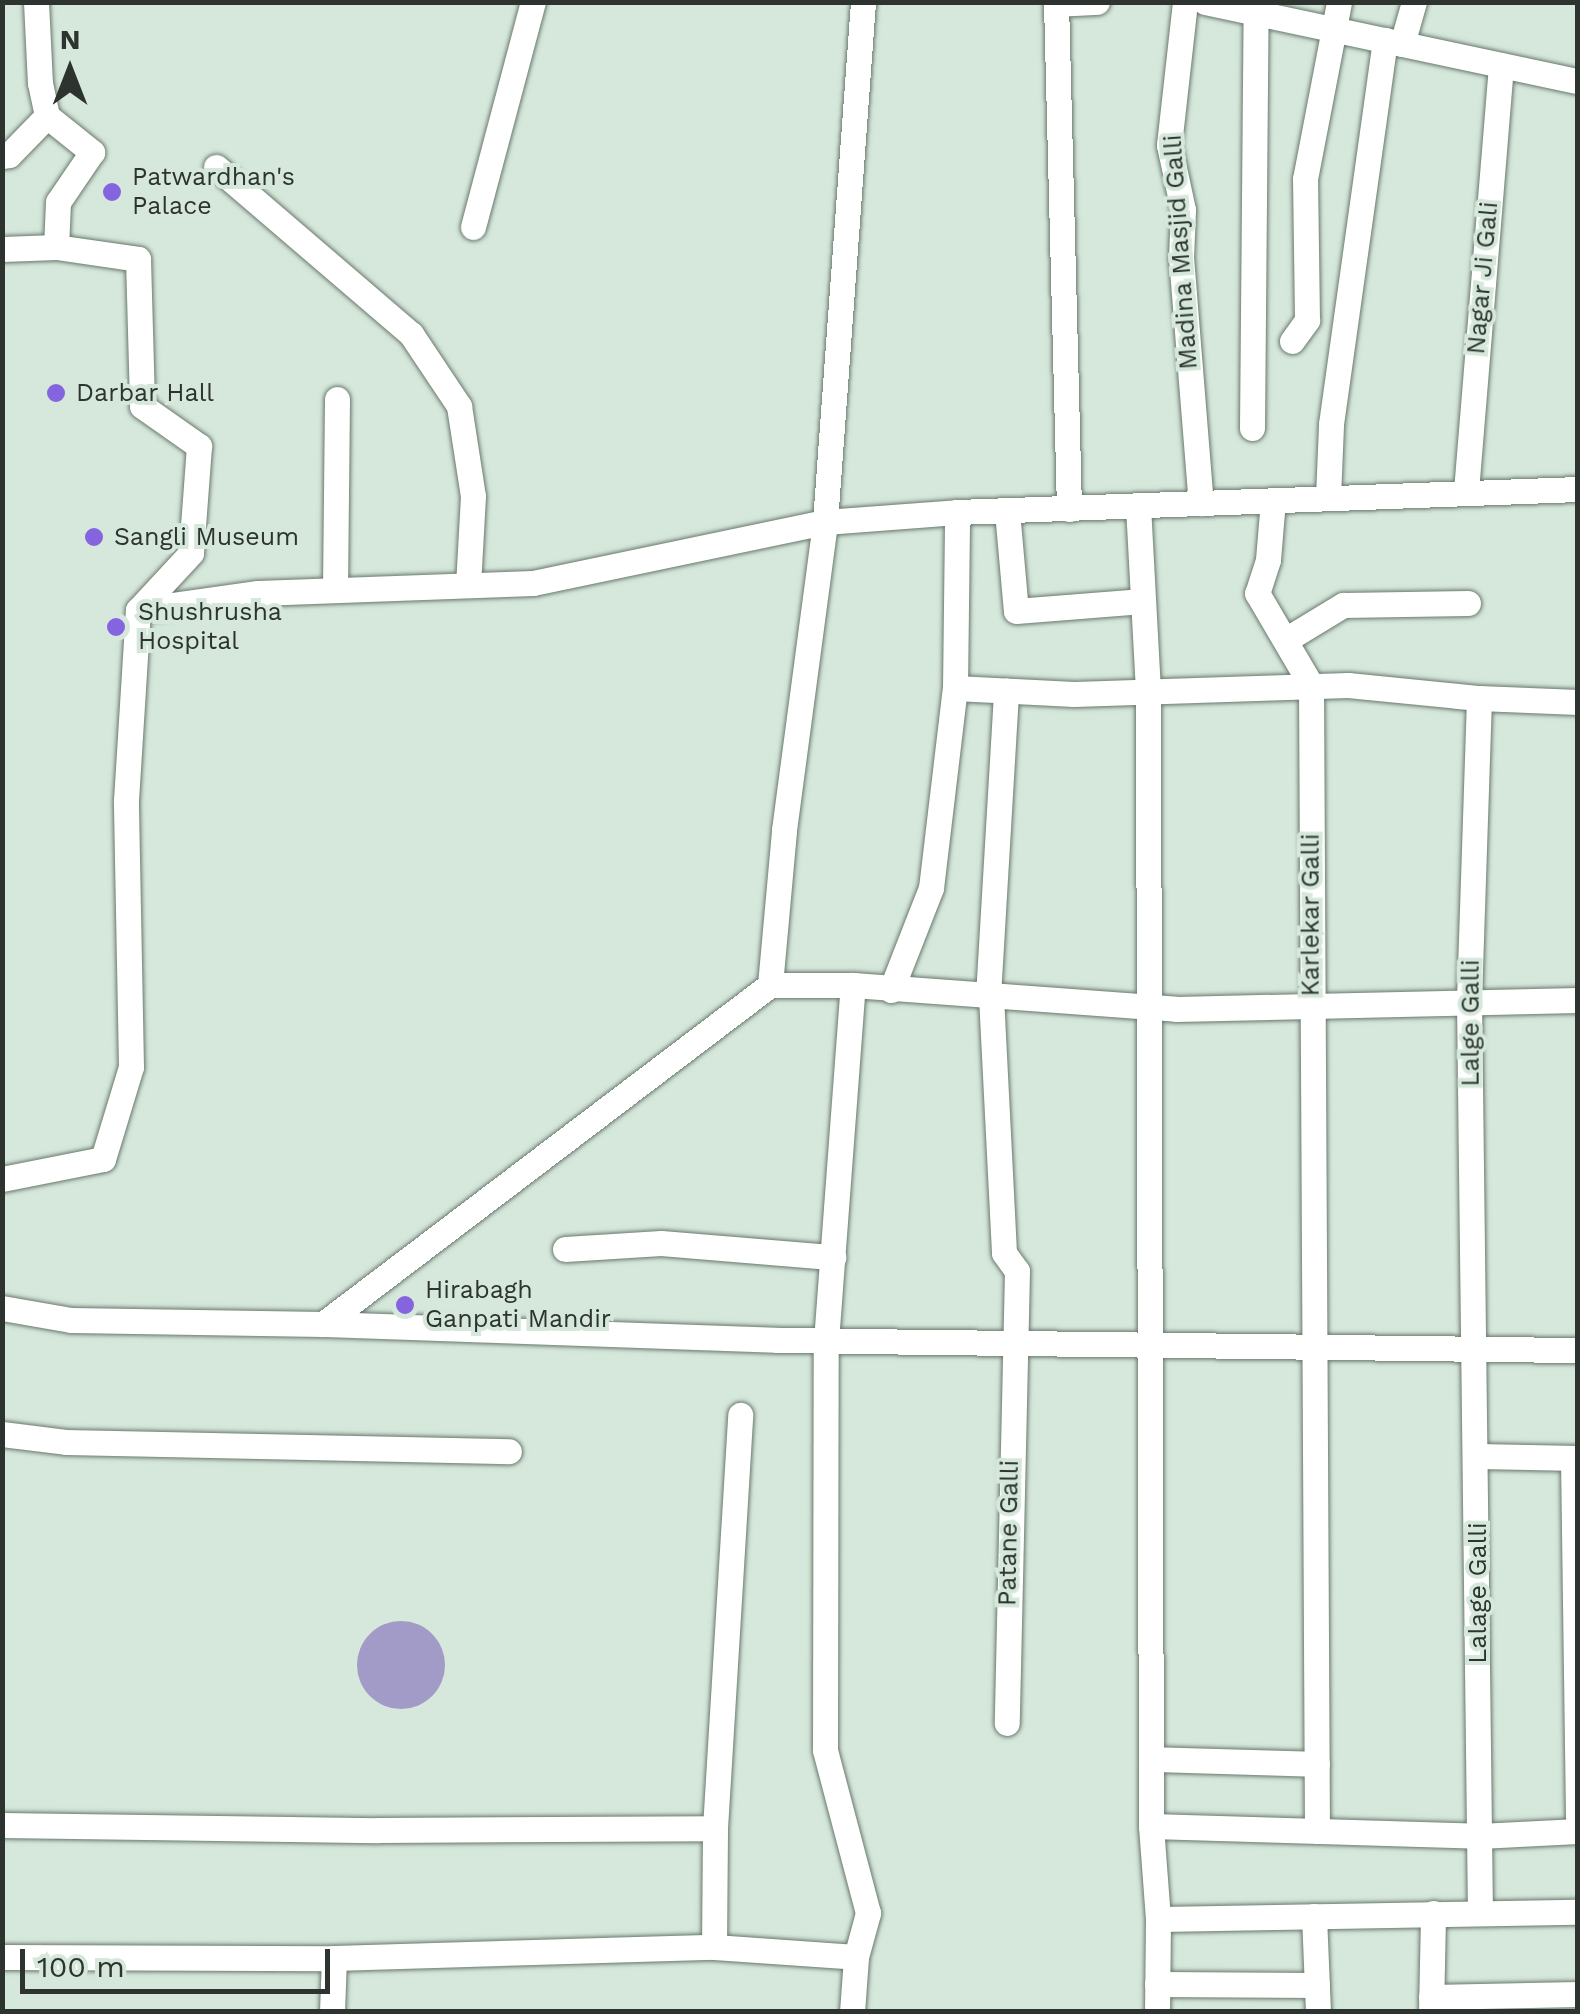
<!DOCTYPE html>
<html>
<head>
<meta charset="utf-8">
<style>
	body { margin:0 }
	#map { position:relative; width:1580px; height:2014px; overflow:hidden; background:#d6e8db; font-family:"Work Sans",sans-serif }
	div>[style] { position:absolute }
	.water>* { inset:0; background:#a29bc7 }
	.round { border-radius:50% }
	.roads { filter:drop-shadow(0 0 2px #69796d) drop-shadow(0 0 2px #69796d) }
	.minor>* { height:25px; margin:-12.5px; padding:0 12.5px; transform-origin:12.5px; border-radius:12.5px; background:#fff }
	.dots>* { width:28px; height:28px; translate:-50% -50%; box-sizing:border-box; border:5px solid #d6e8db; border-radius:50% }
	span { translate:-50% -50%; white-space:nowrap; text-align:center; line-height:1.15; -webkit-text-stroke:8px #d6e8db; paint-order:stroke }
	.poi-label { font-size:25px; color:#2d342f }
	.left { translate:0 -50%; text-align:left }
	.street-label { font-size:25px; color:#2d342f }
	.frame { position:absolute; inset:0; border:5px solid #2d342f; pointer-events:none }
	.north { position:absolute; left:20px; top:20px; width:100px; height:100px; -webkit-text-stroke:8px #d6e8db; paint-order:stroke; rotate:0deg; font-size:28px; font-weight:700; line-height:40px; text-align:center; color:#2d342f }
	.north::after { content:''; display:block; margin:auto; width:35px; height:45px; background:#2d342f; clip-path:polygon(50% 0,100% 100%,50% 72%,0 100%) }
	.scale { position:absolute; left:20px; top:1949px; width:310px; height:45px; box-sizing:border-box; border:5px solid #2d342f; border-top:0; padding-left:12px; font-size:30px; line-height:35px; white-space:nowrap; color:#2d342f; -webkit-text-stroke:8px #d6e8db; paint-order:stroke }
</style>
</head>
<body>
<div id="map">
	<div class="water">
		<div class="round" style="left:357px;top:1621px;width:88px;height:88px"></div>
	</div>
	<div class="roads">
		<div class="minor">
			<div style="left:36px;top:2px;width:81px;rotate:87.2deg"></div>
			<div style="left:40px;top:83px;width:34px;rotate:78deg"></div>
			<div style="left:47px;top:116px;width:58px;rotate:38.7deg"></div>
			<div style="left:92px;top:152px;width:60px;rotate:124.2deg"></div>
			<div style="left:58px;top:202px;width:45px;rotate:92.5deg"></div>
			<div style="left:56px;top:247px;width:83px;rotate:8.3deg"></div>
			<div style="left:138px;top:259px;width:147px;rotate:88.4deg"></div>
			<div style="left:142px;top:406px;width:70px;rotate:35.1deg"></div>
			<div style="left:199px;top:446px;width:107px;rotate:94.3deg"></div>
			<div style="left:191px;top:553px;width:78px;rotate:132.9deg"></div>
			<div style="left:1056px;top:2px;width:507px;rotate:88.53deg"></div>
			<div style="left:1185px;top:2px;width:144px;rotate:96.4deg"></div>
			<div style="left:1169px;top:145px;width:66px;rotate:77.8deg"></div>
			<div style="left:1183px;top:210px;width:47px;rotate:92.4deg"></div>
			<div style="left:1181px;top:257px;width:247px;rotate:85.4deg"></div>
			<div style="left:1205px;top:2px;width:381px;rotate:12deg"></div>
			<div style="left:1056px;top:4px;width:41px;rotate:-2.8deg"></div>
			<div style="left:1402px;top:44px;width:44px;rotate:-74.1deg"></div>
			<div style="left:2px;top:156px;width:7px;rotate:-8deg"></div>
			<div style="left:9px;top:155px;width:54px;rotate:-45.7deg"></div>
			<div style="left:216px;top:167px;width:257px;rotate:40.6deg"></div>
			<div style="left:411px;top:334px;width:87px;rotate:56.3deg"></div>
			<div style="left:459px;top:406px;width:91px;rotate:81.2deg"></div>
			<div style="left:473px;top:496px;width:89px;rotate:93.2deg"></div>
			<div style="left:473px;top:227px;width:233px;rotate:-75.1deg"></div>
			<div style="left:2px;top:249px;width:54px;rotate:-2.1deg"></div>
			<div style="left:1292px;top:341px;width:26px;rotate:-54deg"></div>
			<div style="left:1307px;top:320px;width:141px;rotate:-90.8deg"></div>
			<div style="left:1305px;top:179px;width:180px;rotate:-79.1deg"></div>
			<div style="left:1252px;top:428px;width:426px;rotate:-89.5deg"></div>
			<div style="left:1466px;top:491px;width:427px;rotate:-85.3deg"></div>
			<div style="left:1328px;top:497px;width:73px;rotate:-87.6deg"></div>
			<div style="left:1331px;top:424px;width:388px;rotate:-82deg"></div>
			<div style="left:1273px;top:500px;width:60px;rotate:94.8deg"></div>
			<div style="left:1268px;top:560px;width:35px;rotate:108deg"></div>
			<div style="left:1257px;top:593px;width:107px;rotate:59.6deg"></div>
			<div style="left:1311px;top:685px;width:1146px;rotate:89.7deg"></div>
			<div style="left:1138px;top:506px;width:185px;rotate:86.9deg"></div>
			<div style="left:1148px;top:691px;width:1135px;rotate:89.85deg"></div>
			<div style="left:1151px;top:1826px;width:328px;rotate:1.7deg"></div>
			<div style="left:1479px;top:1836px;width:99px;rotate:-2.9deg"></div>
			<div style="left:1007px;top:511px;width:100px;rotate:84.9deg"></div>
			<div style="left:1016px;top:611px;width:127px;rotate:-4.5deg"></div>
			<div style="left:335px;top:590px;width:191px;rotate:-89.4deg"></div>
			<div style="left:1287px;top:639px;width:66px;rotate:-31.3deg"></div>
			<div style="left:1343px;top:605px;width:125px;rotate:-0.9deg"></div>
			<div style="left:955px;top:688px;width:119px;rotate:2.9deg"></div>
			<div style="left:1074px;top:694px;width:274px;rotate:-1.9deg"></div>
			<div style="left:1348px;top:685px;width:132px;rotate:5.7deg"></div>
			<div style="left:1479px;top:698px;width:99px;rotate:2.3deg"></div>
			<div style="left:1479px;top:698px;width:304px;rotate:91.9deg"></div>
			<div style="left:1469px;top:1002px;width:910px;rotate:89.31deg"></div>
			<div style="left:770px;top:985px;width:83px"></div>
			<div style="left:853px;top:985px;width:324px;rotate:4.2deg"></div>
			<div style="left:1176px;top:1009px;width:402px;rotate:-1.3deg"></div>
			<div style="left:891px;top:990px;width:110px;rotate:-68.6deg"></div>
			<div style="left:931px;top:888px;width:201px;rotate:-83.2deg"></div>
			<div style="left:955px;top:688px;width:176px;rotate:-89.3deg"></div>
			<div style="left:988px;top:996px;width:306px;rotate:-86.6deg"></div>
			<div style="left:991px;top:996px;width:257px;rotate:87.1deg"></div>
			<div style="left:1004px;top:1253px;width:22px;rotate:54deg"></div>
			<div style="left:1017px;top:1271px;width:452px;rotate:91.3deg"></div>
			<div style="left:2px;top:1179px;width:103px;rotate:-11.2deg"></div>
			<div style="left:103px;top:1159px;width:96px;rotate:-73.1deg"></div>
			<div style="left:131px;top:1067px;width:267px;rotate:-91.1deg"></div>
			<div style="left:126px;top:800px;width:190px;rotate:-86.4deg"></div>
			<div style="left:138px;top:610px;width:121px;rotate:-8.1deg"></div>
			<div style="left:258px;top:593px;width:275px;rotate:-2.1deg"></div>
			<div style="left:533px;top:583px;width:298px;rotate:-11.8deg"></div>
			<div style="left:825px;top:522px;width:132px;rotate:-4.3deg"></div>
			<div style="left:957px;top:512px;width:621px;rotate:-2.12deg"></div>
			<div style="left:565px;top:1249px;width:96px;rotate:-3.6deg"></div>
			<div style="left:661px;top:1243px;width:173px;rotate:4.7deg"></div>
			<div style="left:2px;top:1308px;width:70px;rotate:9.9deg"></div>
			<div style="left:71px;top:1320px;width:252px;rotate:0.9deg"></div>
			<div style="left:323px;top:1324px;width:454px;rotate:2deg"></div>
			<div style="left:777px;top:1340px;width:801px;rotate:0.72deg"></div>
			<div style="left:323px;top:1324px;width:561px;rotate:-37.18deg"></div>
			<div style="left:770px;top:985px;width:156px;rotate:-84.8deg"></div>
			<div style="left:784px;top:830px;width:311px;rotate:-82.4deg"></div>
			<div style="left:825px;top:522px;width:521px;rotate:-85.82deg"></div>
			<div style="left:2px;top:1434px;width:64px;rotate:7.1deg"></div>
			<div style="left:66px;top:1442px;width:443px;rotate:1.2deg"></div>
			<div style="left:1478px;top:1456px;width:100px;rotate:1.1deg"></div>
			<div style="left:1573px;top:1458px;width:359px;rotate:89.2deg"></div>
			<div style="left:1151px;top:1759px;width:166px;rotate:1.7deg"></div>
			<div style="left:2px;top:1825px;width:376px;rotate:0.8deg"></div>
			<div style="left:378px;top:1830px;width:337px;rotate:-0.3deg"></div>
			<div style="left:1151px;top:1826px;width:93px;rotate:85.7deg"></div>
			<div style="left:1158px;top:1919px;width:93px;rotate:90.6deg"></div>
			<div style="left:1314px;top:1916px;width:96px;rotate:87.6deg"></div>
			<div style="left:1158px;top:1919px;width:420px;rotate:-1deg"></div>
			<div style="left:714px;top:1947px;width:119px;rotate:-89.5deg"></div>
			<div style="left:715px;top:1828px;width:414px;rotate:-86.5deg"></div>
			<div style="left:2px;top:1957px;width:332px;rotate:0.2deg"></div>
			<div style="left:334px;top:1958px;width:380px;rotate:-1.7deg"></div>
			<div style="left:714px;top:1947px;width:142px;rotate:4deg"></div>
			<div style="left:856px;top:1957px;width:46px;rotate:-74.7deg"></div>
			<div style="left:868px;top:1913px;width:169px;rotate:-104.8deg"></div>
			<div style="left:825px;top:1750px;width:409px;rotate:-89.9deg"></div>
			<div style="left:826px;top:1341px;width:357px;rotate:-85.7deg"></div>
			<div style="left:1157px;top:1984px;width:160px;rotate:0.4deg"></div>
			<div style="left:1431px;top:1997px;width:147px;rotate:-1.2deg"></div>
			<div style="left:332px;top:2012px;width:54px;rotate:-87.9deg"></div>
			<div style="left:852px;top:2012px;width:55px;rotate:-85.8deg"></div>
			<div style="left:1431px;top:2012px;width:99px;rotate:-88.8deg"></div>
		</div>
	</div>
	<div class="dots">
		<div style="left:112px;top:192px;background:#8564df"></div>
		<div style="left:56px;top:393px;background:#8564df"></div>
		<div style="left:94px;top:537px;background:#8564df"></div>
		<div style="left:116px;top:627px;background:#8564df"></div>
		<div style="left:405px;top:1305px;background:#8564df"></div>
	</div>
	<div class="poi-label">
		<span class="left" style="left:132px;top:192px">Patwardhan's<br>Palace</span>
		<span class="left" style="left:76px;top:393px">Darbar Hall</span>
		<span class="left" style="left:114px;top:537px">Sangli Museum</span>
		<span class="left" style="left:138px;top:627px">Shushrusha<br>Hospital</span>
		<span class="left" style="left:425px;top:1305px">Hirabagh<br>Ganpati Mandir</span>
	</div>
	<div class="street-label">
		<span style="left:1181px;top:252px;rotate:-94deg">Madina Masjid Galli</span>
		<span style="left:1483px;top:278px;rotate:-85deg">Nagar Ji Gali</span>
		<span style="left:1311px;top:915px;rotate:-90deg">Karlekar Galli</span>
		<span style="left:1471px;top:1023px;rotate:-90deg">Lalge Galli</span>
		<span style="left:1009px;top:1533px;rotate:-89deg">Patane Galli</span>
		<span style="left:1478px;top:1593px;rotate:-90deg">Lalage Galli</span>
	</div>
	<div class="frame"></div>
	<div class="north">N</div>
	<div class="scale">100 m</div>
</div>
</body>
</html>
